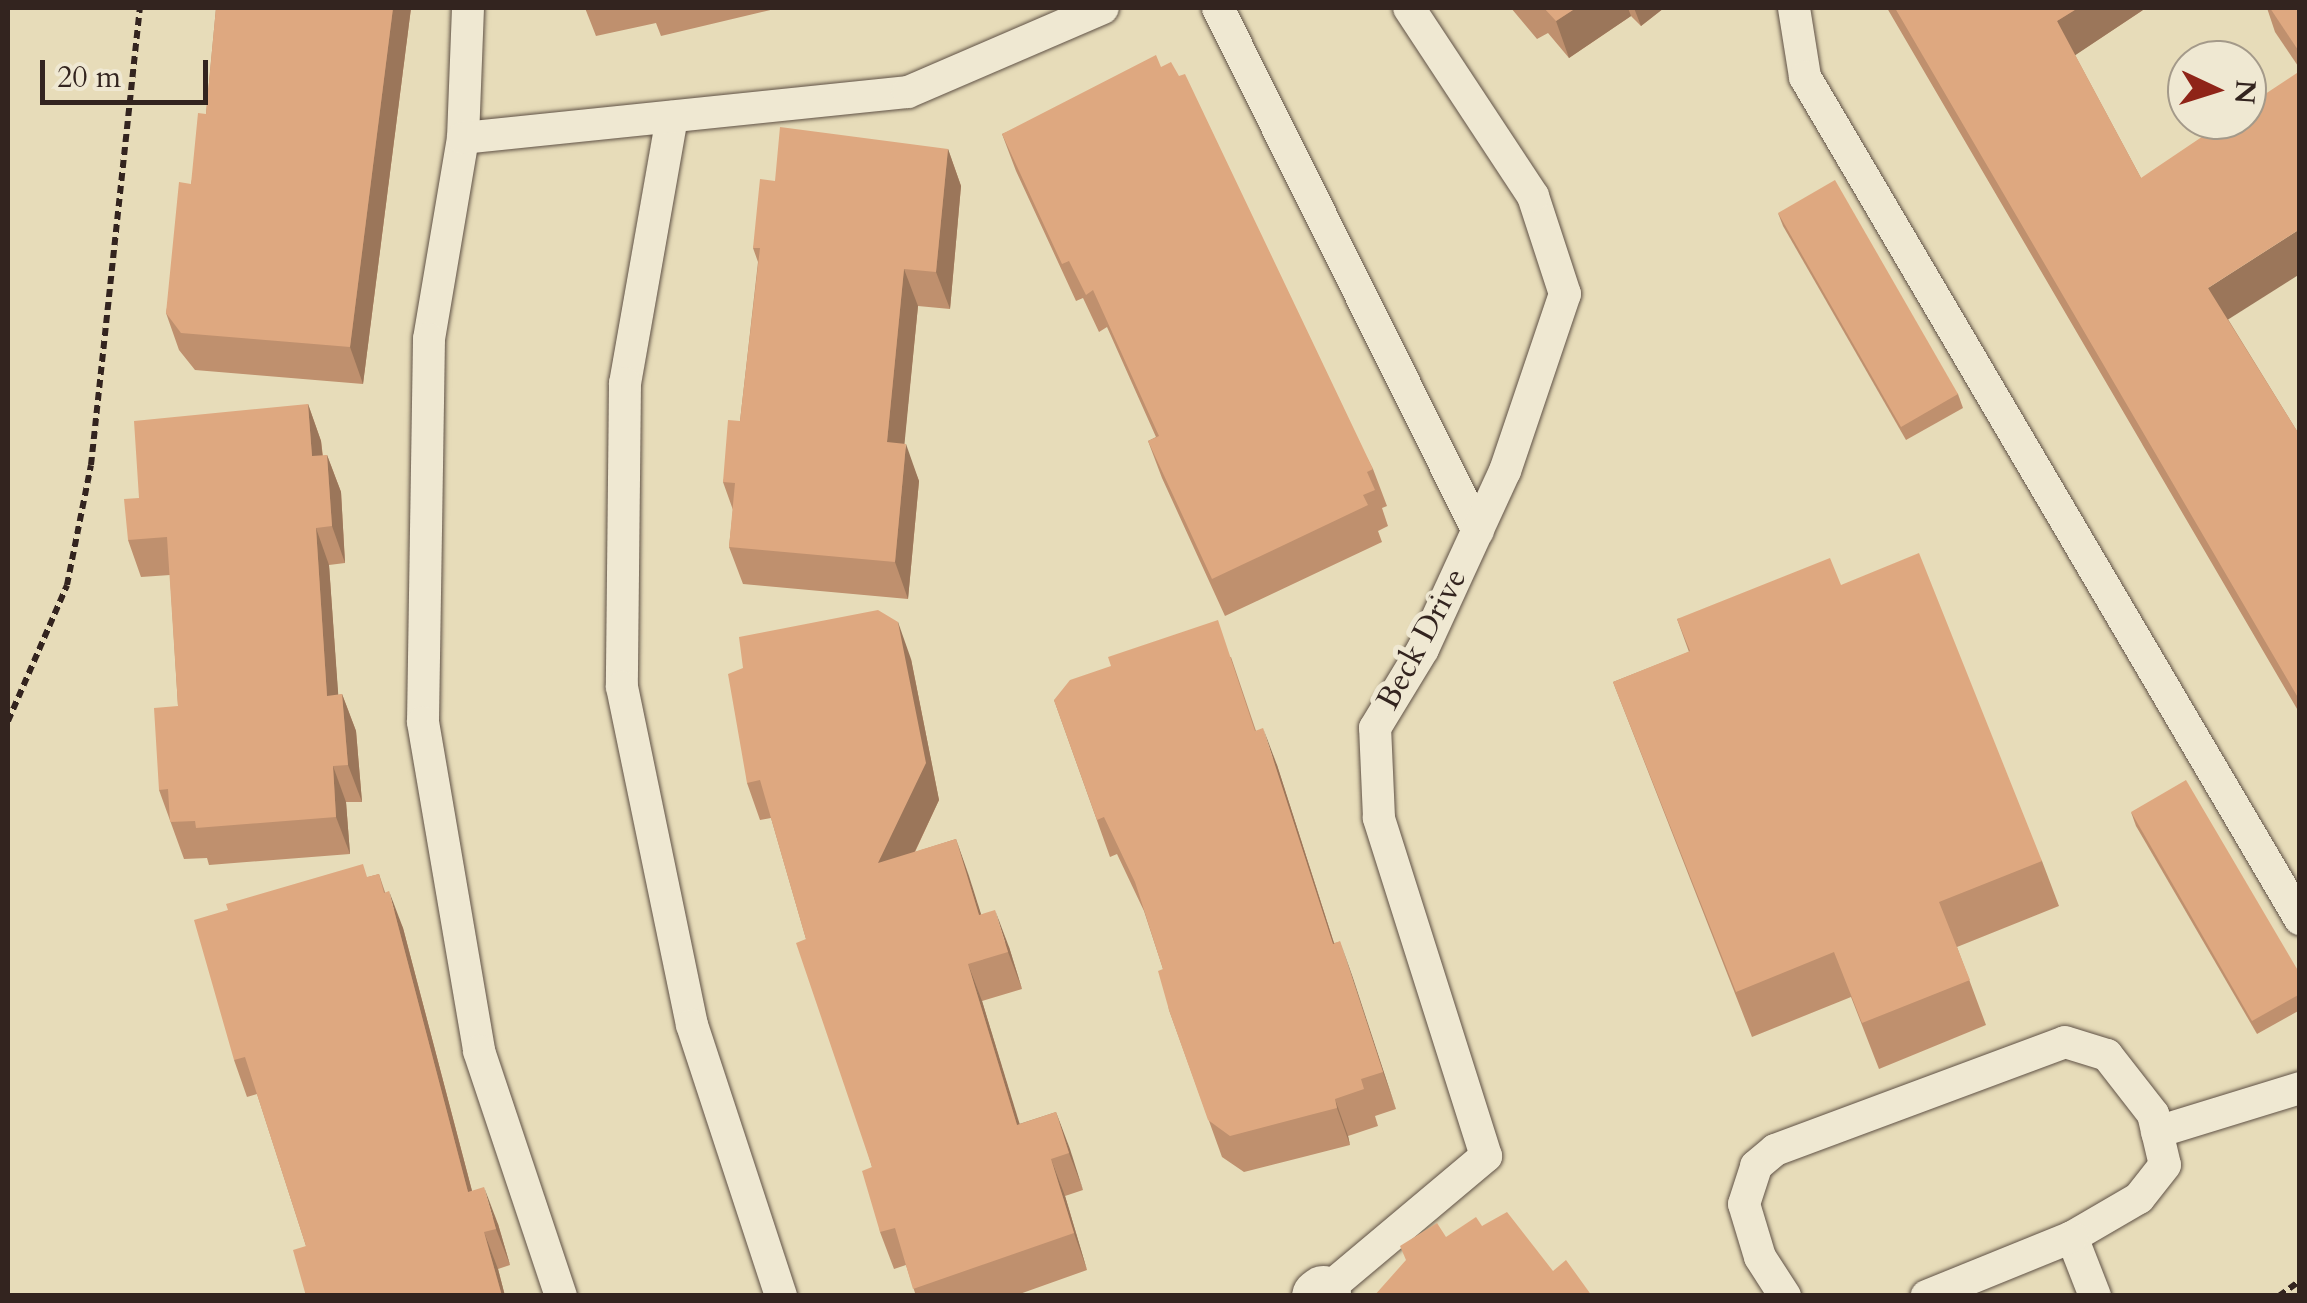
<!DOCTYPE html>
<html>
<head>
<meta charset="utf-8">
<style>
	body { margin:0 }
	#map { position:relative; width:2307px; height:1303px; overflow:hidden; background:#e7dcb9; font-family:Cardo,serif }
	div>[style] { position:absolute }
	.path>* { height:6px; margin-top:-3px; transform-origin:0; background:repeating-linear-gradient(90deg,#33241f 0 8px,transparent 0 13px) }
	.roads { filter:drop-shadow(0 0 2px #605246) drop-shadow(0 0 2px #605246) }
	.lane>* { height:32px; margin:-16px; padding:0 16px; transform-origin:16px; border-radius:16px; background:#efe8d2 }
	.street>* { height:55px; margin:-27.5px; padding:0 27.5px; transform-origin:27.5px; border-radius:27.5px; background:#efe8d2 }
	.wall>* { inset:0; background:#bf906e }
	.shaded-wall>* { inset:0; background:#9b765a }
	.building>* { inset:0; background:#dea880 }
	span { translate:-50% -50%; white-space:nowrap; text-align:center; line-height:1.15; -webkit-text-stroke:10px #efe8d2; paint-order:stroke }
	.street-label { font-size:32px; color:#33241f }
	.frame { position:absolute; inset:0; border:10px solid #33241f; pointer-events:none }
	.north { position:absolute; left:2167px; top:40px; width:100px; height:100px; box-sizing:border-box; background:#efe8d2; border:2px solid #a49a8a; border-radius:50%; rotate:94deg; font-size:28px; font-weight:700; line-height:40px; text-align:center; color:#33241f }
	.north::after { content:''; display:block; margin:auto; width:35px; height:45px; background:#8f2418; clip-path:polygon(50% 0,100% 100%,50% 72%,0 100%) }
	.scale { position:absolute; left:40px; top:60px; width:168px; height:45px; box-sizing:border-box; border:5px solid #33241f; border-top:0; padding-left:12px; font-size:30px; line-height:35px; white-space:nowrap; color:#33241f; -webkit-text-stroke:8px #efe8d2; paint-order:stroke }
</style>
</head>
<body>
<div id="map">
	<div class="path">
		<div style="left:8px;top:721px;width:148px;rotate:-66.5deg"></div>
		<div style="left:67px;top:585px;width:122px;rotate:-78.7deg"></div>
		<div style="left:91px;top:465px;width:460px;rotate:-83.9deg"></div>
		<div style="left:2279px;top:1296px;width:26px;rotate:-36deg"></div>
	</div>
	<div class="roads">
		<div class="lane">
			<div style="left:468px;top:8px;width:130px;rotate:92.2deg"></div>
			<div style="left:463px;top:138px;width:204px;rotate:99.6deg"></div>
			<div style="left:429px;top:339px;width:383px;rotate:90.9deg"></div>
			<div style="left:423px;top:722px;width:334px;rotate:80.3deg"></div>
			<div style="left:479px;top:1051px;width:258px;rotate:71.5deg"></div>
			<div style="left:1218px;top:8px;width:584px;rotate:63.57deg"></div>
			<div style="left:1794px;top:8px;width:70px;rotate:80.9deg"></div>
			<div style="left:1805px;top:77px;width:977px;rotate:59.55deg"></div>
			<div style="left:672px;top:117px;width:270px;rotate:100deg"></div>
			<div style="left:625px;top:383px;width:304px;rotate:90.6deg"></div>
			<div style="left:622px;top:687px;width:345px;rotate:78.3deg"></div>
			<div style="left:692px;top:1025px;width:285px;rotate:71.8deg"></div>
			<div style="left:463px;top:138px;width:447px;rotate:-5.9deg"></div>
			<div style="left:908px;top:92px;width:212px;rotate:-23.3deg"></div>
			<div style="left:2157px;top:1132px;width:150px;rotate:-17.1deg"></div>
			<div style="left:2072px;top:1237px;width:63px;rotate:68.7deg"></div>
			<div style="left:1323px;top:1293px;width:213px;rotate:-40deg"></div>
			<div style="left:1486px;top:1156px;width:355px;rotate:-107.6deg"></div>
			<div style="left:1379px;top:818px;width:90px;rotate:-92.5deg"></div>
			<div style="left:1375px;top:728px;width:92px;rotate:-58.7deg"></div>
			<div style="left:1423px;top:649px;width:196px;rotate:-65.3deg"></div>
			<div style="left:1505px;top:471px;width:187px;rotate:-71.3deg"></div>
			<div style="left:1565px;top:294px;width:103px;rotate:-108.1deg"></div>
			<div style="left:1533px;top:196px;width:225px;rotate:-123.4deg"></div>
			<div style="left:1785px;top:1296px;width:46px;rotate:-122.7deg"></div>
			<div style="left:1760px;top:1257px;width:55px;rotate:-106.8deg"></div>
			<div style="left:1744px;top:1204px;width:40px;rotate:-72deg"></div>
			<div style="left:1756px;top:1166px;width:25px;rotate:-40deg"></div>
			<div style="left:1775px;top:1150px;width:309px;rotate:-20.4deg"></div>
			<div style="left:2065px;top:1042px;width:44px;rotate:17.2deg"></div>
			<div style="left:2107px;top:1055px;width:75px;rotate:52.1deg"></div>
			<div style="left:2153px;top:1114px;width:52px;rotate:76.8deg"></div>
			<div style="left:2165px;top:1165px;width:42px;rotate:128.2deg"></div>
			<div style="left:2139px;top:1198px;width:78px;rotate:149.8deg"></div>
			<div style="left:2072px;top:1237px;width:157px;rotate:157.9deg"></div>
		</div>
		<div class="street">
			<div style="left:1319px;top:1296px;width:5px;rotate:-37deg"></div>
		</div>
	</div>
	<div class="wall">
		<div style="clip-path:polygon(216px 8px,411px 8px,363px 384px,195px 370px,179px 350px,166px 313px,191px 184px,206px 114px)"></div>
		<div style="clip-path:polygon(585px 8px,779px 8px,661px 36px,656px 23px,596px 36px)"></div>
		<div style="clip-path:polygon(1511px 8px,1664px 8px,1641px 26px,1631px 16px,1569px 58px,1548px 33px,1537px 39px)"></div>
		<div style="clip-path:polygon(1887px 8px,2146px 8px,2075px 55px,2141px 178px,2297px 431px,2300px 430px,2300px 714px)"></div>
		<div style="clip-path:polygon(2267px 8px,2300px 8px,2300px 69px,2275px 32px)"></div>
		<div style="clip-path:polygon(1161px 67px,1373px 469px,1387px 506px,1382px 508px,1388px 526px,1378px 531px,1382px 542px,1225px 616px,1162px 478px,1148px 441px,1156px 437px,1107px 327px,1099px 332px,1083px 298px,1076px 301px,1016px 171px,1002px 134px)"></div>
		<div style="clip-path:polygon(948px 149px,961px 186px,950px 309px,918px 306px,904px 444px,919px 481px,908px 599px,743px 584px,729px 547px,733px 510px,723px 482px,740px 421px,758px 262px,753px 248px,775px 181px)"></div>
		<div style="clip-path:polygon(1778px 213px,1958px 394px,1963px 408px,1906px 440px,1783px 226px)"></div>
		<div style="clip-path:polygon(308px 404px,321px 441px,323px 456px,327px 455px,341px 492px,345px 563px,329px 565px,338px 695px,342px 694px,356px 731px,362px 802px,346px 802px,350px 854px,209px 865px,207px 858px,184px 859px,159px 790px,178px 706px,170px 575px,141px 577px,128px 540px,139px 498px)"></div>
		<div style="clip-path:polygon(1841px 585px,2042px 861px,2059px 906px,1957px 947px,1986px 1025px,1879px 1069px,1851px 997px,1752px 1037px,1613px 682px,1689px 652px,1677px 619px)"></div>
		<div style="clip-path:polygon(1231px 657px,1256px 731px,1277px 765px,1334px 943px,1340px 942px,1396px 1109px,1375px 1116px,1378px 1126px,1348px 1136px,1350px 1145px,1244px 1172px,1222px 1157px,1169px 1010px,1163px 969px,1144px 911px,1117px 854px,1110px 857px,1054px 700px)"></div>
		<div style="clip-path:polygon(911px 659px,939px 800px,915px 852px,956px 839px,981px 915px,1009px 947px,1022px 989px,982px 1001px,1019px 1124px,1056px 1112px,1083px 1190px,1065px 1196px,1087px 1270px,1014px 1296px,916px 1296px,906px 1265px,894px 1269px,880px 1232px,872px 1167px,771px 818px,760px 820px,747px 783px,743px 668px)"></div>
		<div style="clip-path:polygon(2131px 812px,2300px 974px,2300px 1010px,2257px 1034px,2136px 826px)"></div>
		<div style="clip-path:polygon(379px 874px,385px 892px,403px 928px,472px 1191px,498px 1224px,510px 1265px,498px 1269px,505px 1296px,306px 1296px,306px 1246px,257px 1094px,247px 1097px,234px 1060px,368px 877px)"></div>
	</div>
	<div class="shaded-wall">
		<div style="clip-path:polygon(393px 8px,411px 8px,363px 384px,350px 347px)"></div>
		<div style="clip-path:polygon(1576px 8px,1628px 8px,1631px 16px,1569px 58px,1556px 21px)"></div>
		<div style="clip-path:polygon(1634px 8px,1664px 8px,1641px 26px)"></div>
		<div style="clip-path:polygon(2078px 8px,2146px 8px,2071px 58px,2057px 21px)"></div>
		<div style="clip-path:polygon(948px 149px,961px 186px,950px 309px,936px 272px)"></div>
		<div style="clip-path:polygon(2300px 229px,2300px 274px,2221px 324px,2208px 288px)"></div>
		<div style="clip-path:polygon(904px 269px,918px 306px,901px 479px,887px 442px)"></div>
		<div style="clip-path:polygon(308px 404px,321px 441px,326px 493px,312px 456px)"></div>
		<div style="clip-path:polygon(906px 444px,919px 481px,908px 599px,895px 562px)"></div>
		<div style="clip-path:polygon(327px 455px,341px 492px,345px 563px,332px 526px)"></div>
		<div style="clip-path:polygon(316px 528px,329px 565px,341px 733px,327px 696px)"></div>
		<div style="clip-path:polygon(898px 622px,911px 659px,939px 800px,892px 900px,878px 863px)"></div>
		<div style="clip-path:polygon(342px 694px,356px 731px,362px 802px,348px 765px)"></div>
		<div style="clip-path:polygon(1263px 728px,1277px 765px,1346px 981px,1333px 944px)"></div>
		<div style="clip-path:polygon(333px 766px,346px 802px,350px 854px,336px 817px)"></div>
		<div style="clip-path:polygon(956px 839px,969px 876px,993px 952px,979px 915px)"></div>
		<div style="clip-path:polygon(389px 891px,403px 928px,482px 1229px,468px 1192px)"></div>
		<div style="clip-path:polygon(995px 910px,1009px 947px,1022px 989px,1008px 952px)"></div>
		<div style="clip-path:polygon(1340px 941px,1353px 978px,1396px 1109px,1383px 1072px)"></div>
		<div style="clip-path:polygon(968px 964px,982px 1001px,1031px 1161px,1017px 1125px)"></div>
		<div style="clip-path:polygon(1335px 1099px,1348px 1136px,1350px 1145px,1337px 1108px)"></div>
		<div style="clip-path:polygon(1056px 1112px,1070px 1149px,1083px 1190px,1069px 1153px)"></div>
		<div style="clip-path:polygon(1051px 1159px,1065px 1196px,1087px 1270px,1074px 1233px)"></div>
		<div style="clip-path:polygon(484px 1187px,498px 1224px,510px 1265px,496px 1229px)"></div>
		<div style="clip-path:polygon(484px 1232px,498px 1269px,505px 1296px,502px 1296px)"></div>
	</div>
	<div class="building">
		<div style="clip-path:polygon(216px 8px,393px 8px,350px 347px,181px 333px,166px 313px,179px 182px,191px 184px,198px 113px,206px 114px)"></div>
		<div style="clip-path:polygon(1544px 8px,1576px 8px,1556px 21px)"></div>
		<div style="clip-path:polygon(1895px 8px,2078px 8px,2057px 21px,2141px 178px,2227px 120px,2247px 120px,2247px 106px,2300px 71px,2300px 229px,2208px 288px,2297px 431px,2300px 430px,2300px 701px)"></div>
		<div style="clip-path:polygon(2270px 8px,2300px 8px,2300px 53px)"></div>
		<div style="clip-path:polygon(1156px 55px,1161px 67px,1171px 62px,1179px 76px,1185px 74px,1373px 469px,1367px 472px,1375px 490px,1363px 495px,1368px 505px,1212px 579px,1148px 441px,1159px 436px,1093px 290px,1086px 295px,1069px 261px,1062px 264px,1002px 134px)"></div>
		<div style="clip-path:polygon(780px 127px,948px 149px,936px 272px,904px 269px,887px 442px,906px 444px,895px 562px,729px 547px,735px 483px,723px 482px,728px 420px,740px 421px,760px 248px,753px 248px,760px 179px,775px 181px)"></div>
		<div style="clip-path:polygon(1835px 180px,1958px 394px,1901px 427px,1778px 213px)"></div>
		<div style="clip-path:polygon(308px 404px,312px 456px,327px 455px,332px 526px,316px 528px,327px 696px,342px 694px,348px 765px,333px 766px,336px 817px,196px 828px,195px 821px,170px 822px,168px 789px,159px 790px,154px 708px,178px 706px,167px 537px,128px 540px,124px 499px,139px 498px,134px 421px)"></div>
		<div style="clip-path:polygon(1919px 553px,2042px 861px,1939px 902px,1970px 980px,1862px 1023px,1834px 952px,1736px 992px,1613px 682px,1690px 651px,1677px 619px,1830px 558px,1841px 585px)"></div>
		<div style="clip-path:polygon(878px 610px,898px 622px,926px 763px,878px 863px,956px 839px,979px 915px,995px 910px,1008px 952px,968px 964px,1017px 1125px,1056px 1112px,1069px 1153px,1051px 1159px,1074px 1233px,913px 1289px,895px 1228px,880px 1232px,862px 1171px,872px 1167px,796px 943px,806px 939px,760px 780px,747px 783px,728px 674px,743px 668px,739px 637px)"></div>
		<div style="clip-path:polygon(1218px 620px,1255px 731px,1263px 728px,1333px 944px,1340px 941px,1383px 1072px,1361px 1079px,1364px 1089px,1335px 1099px,1337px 1108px,1230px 1136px,1208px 1120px,1169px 1010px,1158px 971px,1163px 969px,1135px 882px,1104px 817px,1097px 820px,1054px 700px,1070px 680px,1111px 666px,1108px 657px)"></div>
		<div style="clip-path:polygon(2186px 780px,2300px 974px,2300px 994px,2252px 1021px,2131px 812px)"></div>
		<div style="clip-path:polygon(363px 864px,367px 877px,379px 874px,384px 893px,389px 891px,468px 1192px,484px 1187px,496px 1229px,484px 1232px,502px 1296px,306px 1296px,293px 1250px,306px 1246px,245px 1057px,234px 1060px,194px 920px,228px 910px,226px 904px)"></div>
		<div style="clip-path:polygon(1507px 1212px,1553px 1271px,1566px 1260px,1592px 1296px,1374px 1296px,1406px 1260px,1400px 1246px,1437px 1223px,1446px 1237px,1476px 1217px,1482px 1226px)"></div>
	</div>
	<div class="street-label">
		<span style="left:1422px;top:639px;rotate:-62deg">Beck Drive</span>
	</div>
	<div class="frame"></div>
	<div class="north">N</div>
	<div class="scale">20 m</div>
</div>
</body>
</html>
